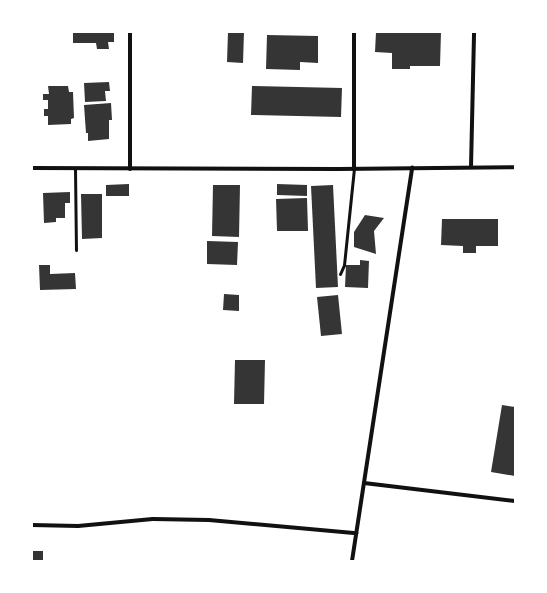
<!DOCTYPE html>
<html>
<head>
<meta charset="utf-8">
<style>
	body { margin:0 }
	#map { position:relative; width:547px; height:593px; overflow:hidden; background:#fff; font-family:"PT Sans Narrow",sans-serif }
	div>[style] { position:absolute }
	.building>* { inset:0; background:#353535 }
	.service>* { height:3px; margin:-1.5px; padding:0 1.5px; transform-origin:1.5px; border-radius:1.5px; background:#111 }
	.minor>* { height:4px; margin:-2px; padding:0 2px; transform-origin:2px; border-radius:2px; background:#111 }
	span { translate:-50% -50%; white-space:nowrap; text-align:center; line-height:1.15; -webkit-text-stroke:3px #fff; paint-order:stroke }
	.frame { position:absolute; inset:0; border:33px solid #fff; pointer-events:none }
</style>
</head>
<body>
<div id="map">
	<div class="building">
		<div style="clip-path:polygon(73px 32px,114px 32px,114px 42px,108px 42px,109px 49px,97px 49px,96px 43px,73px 43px)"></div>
		<div style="clip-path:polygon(228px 32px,244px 32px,243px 63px,227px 62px)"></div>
		<div style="clip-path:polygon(376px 32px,441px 32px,440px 66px,410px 66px,410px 69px,392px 69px,392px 53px,375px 52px)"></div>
		<div style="clip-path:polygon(267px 35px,318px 36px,318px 63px,300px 62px,300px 70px,266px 69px)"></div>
		<div style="clip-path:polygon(109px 82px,110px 91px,105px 91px,106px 101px,85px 102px,84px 83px)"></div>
		<div style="clip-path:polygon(48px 86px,68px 86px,69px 92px,73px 92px,74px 118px,71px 119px,71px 124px,48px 125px,48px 116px,44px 116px,44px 109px,48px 109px,48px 100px,43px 100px,43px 94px,49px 94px)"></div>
		<div style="clip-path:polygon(252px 86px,342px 88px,341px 117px,251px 115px)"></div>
		<div style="clip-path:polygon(111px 103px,112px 120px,109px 120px,109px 139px,88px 141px,88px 133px,86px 133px,84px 105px)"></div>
		<div style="clip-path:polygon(129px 184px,129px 196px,106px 196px,106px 185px)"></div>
		<div style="clip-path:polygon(277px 184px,307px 185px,307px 196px,277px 195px)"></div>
		<div style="clip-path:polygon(213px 185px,240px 185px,239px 237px,212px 236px)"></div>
		<div style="clip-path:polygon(333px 185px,338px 287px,316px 288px,311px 186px)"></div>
		<div style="clip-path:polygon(70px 192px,70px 203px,65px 203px,65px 218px,56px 218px,56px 222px,44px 223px,43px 193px)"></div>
		<div style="clip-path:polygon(81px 194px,102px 194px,102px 238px,82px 239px)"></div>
		<div style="clip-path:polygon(307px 198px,308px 231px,277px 231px,276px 199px)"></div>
		<div style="clip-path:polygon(365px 215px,384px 218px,374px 231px,376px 254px,354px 247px,354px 232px)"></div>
		<div style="clip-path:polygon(442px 219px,498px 219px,498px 246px,476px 246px,476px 253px,463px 253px,463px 246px,441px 245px)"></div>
		<div style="clip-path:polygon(207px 241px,238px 242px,237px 265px,207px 264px)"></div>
		<div style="clip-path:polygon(360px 260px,369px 261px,368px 288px,345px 287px,346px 265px,360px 265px)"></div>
		<div style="clip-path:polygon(39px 265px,50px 265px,50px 274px,75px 273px,76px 289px,40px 290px)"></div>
		<div style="clip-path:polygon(224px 294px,239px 295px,239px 311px,223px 310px)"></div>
		<div style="clip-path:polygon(338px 295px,342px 334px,321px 336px,317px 297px)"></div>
		<div style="clip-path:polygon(235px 360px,265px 360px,264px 404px,234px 404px)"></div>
		<div style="clip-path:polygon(502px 405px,515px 407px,515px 476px,491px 472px)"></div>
		<div style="clip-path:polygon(32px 551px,43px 551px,43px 561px,32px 561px)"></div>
	</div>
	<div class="service">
		<div style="left:75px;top:169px;width:81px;rotate:89.3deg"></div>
		<div style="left:340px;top:274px;width:10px;rotate:-66deg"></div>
		<div style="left:344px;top:265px;width:97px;rotate:-84.1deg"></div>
	</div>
	<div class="minor">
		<div style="left:130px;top:32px;width:137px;rotate:90deg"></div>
		<div style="left:354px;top:32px;width:137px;rotate:90deg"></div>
		<div style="left:471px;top:167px;width:135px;rotate:-88.7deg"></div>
		<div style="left:32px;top:168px;width:306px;rotate:0.2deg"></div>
		<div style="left:338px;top:169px;width:177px;rotate:-0.6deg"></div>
		<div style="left:364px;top:483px;width:152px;rotate:6.8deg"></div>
		<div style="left:32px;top:525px;width:46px;rotate:1.2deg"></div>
		<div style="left:78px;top:526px;width:75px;rotate:-5.3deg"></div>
		<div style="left:153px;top:519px;width:56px;rotate:1deg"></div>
		<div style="left:209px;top:520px;width:148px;rotate:5.1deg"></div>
		<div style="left:352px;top:561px;width:398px;rotate:-81.3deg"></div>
	</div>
	<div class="frame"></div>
</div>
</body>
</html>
